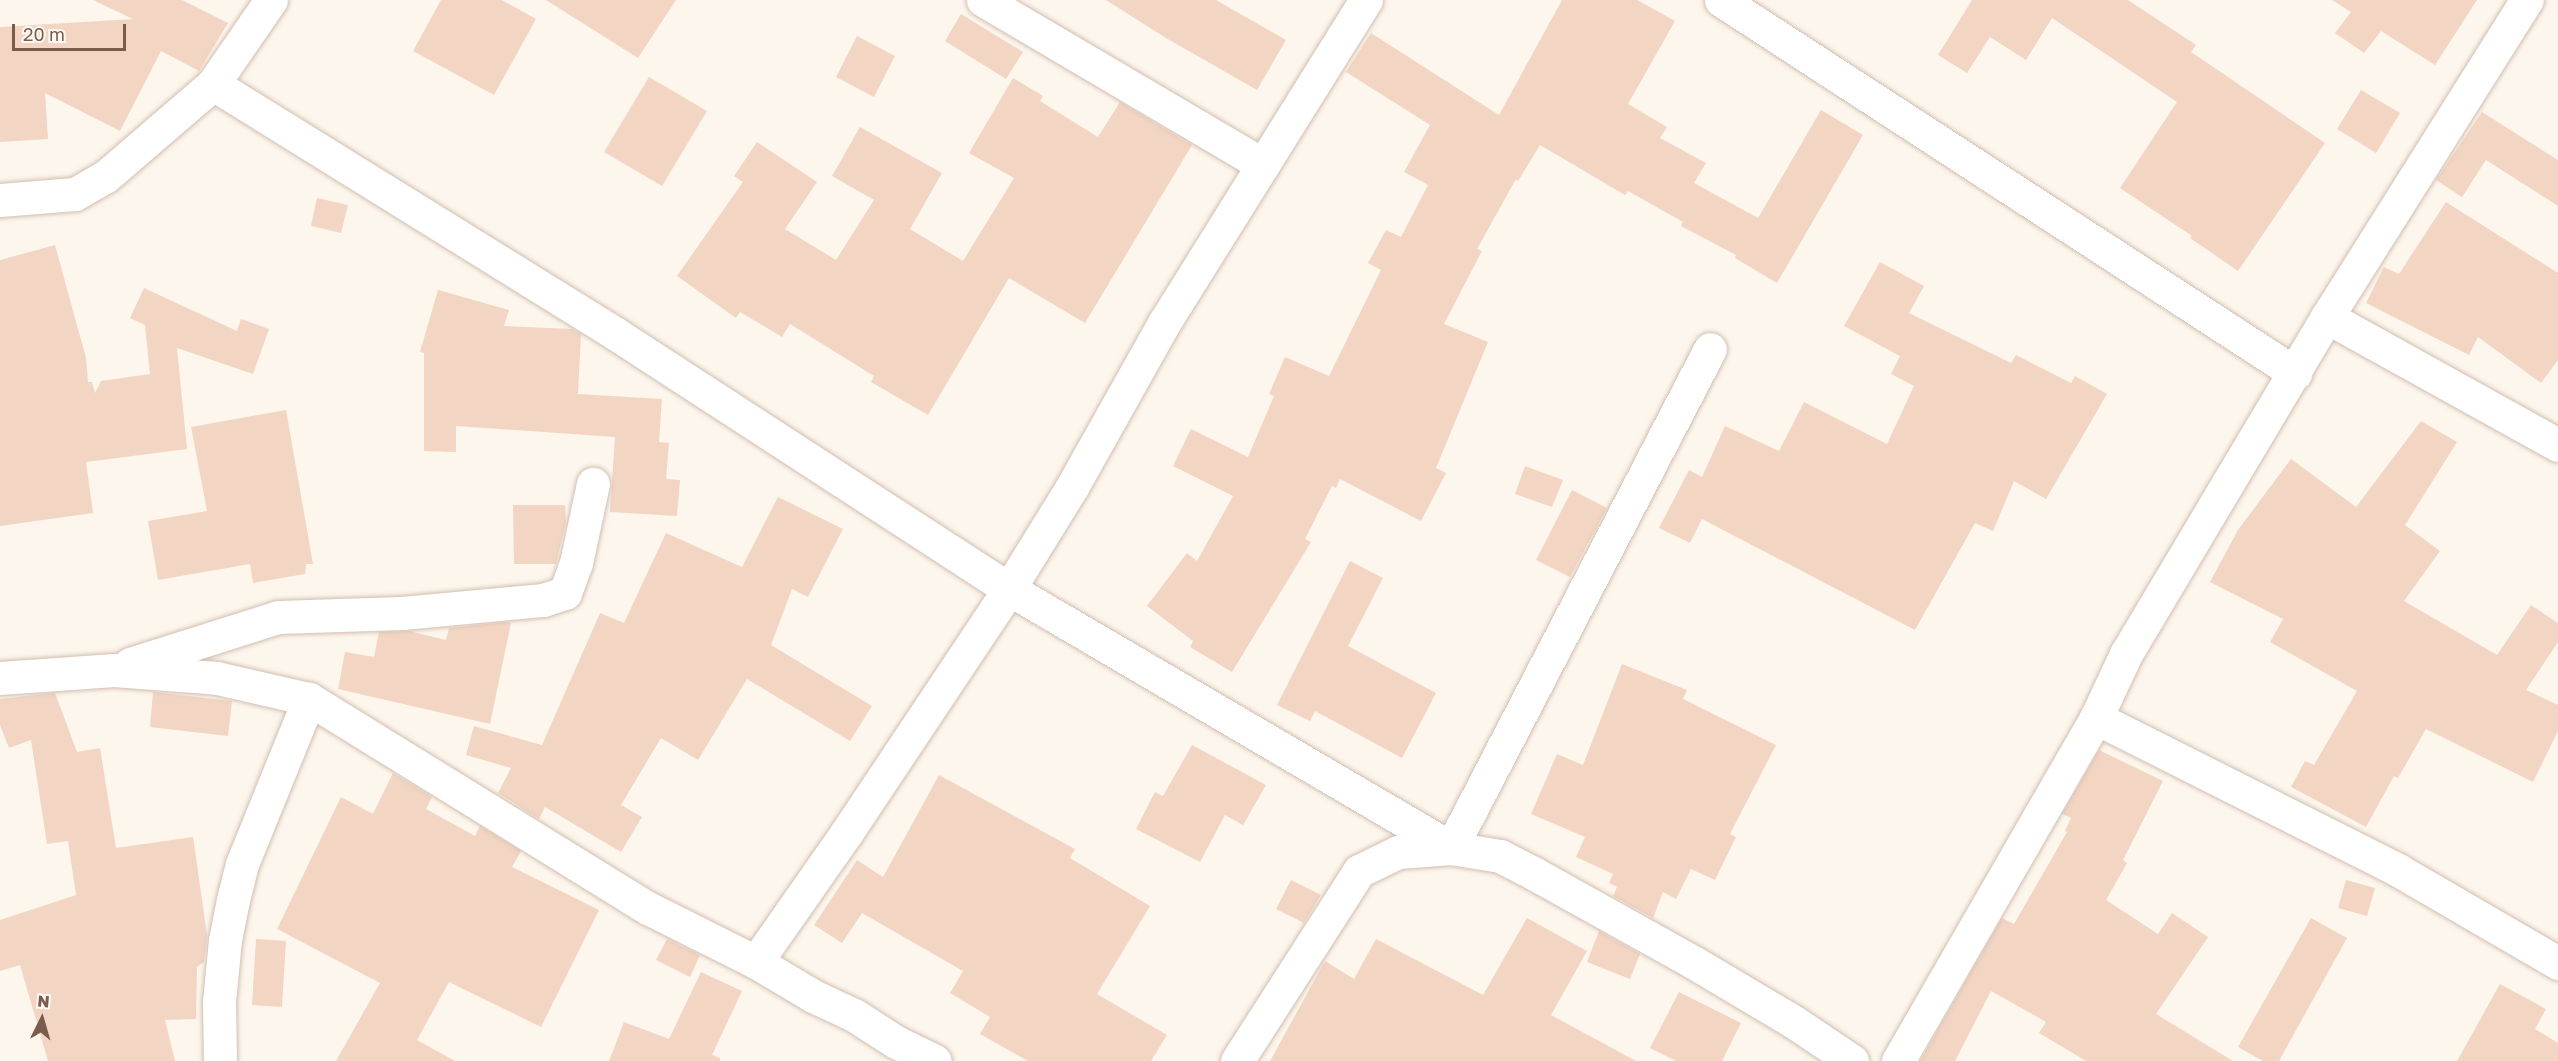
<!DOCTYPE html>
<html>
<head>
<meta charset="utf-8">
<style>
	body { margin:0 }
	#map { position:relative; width:2558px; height:1061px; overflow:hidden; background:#fdf6ec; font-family:"Golos Text",sans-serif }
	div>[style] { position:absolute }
	.building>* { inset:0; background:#f3d5c3 }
	.roads { filter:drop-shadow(0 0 2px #d1beb0) drop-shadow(0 0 2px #d1beb0) }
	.street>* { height:33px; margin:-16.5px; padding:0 16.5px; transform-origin:16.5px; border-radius:16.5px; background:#fff }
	span { translate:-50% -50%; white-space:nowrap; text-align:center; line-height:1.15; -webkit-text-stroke:6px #fffaf3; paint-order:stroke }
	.north { position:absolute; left:12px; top:989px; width:60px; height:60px; -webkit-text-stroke:4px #fffaf3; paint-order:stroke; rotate:5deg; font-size:16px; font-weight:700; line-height:24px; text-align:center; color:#7a5c4d }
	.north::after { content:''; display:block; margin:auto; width:21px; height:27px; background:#7a5c4d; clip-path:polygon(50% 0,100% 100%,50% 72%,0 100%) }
	.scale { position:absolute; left:12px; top:24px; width:114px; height:27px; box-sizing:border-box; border:3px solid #7a5c4d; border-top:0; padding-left:8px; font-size:18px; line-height:21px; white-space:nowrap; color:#7a5c4d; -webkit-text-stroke:4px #fffaf3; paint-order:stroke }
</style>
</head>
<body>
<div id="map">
	<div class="building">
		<div style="clip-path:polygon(93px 0,182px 0,228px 23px,199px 71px,161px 51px,120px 131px,45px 93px,48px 139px,0 142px,0 27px,133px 19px)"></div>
		<div style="clip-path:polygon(441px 0,502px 0,536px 19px,494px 95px,413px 51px)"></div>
		<div style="clip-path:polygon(546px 0,676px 0,638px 58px)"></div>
		<div style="clip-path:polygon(1106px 0,1216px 0,1286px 40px,1257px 90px,1166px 38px)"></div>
		<div style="clip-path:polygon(1562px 0,1637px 0,1675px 21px,1628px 104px,1667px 127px,1660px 138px,1706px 163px,1694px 183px,1758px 218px,1821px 110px,1863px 135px,1777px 283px,1735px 258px,1736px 255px,1681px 226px,1683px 222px,1628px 191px,1625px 195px,1540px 145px,1518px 181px,1516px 179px,1477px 249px,1482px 251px,1444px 324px,1488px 342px,1436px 468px,1446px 473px,1421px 521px,1340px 479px,1336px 488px,1332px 486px,1305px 539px,1311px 542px,1232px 672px,1190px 647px,1193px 641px,1147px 606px,1187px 553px,1197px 561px,1233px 496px,1173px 466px,1191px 429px,1248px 457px,1274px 396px,1269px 394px,1285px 357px,1329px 376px,1381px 270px,1368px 263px,1386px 230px,1401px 237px,1428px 185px,1404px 172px,1430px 125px,1346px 72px,1371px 33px,1499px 115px)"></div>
		<div style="clip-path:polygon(1972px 0,2128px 0,2196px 45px,2191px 52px,2325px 143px,2238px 271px,2190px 238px,2192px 236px,2120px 188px,2177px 102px,2052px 18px,2026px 60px,1990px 37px,1967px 73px,1938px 55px)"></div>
		<div style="clip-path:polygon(2332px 0,2477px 0,2435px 65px,2381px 31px,2364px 53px,2335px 33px,2351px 12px)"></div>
		<div style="clip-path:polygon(961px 14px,1023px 52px,1006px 79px,945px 41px)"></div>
		<div style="clip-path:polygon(857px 36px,895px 56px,874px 97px,836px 77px)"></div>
		<div style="clip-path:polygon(649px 77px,707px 111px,662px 186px,604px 152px)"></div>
		<div style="clip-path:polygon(1013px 78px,1043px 96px,1040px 101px,1098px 137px,1120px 102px,1192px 145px,1085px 323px,1009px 278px,928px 415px,871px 382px,874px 376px,790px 324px,782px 337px,740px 312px,736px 318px,677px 276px,743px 182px,734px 176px,757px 142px,817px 182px,785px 229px,836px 260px,874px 200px,832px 176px,860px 127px,942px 173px,910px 229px,963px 261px,1014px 178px,969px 153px)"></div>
		<div style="clip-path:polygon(2361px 90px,2400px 113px,2376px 153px,2337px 129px)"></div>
		<div style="clip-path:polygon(2482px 112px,2558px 160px,2558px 206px,2486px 160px,2462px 197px,2436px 180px)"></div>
		<div style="clip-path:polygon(317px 198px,348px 205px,341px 233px,311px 226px)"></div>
		<div style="clip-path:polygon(2446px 202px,2558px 273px,2558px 360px,2541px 383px,2478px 337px,2469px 355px,2366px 303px,2384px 267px,2399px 274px)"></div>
		<div style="clip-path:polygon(55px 245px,86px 358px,88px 382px,92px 382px,95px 393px,101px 381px,150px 374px,145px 325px,130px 318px,144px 288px,237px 331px,241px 319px,269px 329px,253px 374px,177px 348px,187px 449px,86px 462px,93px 513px,0 526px,0 260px)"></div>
		<div style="clip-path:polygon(1880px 262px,1924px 286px,1909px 313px,2011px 363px,2016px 355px,2071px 383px,2075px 376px,2107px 394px,2046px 499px,2014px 481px,1993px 531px,1975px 523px,1915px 630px,1702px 519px,1690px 543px,1659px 528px,1689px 470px,1702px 477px,1725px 426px,1779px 451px,1804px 402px,1887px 444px,1914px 386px,1891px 374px,1900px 356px,1844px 326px)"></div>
		<div style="clip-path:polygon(438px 290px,509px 310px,504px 326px,572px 329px,581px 334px,578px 394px,662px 399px,659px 442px,669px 443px,666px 479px,680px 480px,677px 516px,610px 512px,615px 437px,456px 426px,456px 452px,424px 451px,424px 353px,420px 352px)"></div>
		<div style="clip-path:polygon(286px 410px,313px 564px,306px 564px,305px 574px,253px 583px,250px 564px,158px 580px,148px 521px,207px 511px,191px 427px)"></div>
		<div style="clip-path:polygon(2421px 421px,2457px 442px,2405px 525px,2440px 551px,2404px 601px,2497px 655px,2531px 605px,2558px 623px,2558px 642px,2526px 690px,2558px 705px,2558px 731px,2533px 782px,2426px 729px,2398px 778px,2394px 776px,2366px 827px,2291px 787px,2305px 761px,2314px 765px,2357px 691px,2270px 642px,2283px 619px,2210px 582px,2238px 530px,2291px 459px,2356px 507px)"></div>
		<div style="clip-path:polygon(1525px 466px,1563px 480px,1552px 507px,1515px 494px)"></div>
		<div style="clip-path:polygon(1572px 490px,1607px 508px,1570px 577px,1536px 560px)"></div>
		<div style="clip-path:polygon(778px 497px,843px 529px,808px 597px,792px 589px,771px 645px,872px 706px,850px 741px,747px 679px,698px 760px,661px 738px,621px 805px,642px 817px,621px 852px,545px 807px,539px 819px,498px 793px,511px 768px,466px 755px,474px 726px,542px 745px,600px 613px,624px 623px,666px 533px,742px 567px)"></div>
		<div style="clip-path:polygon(513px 505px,565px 505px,566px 522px,556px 564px,514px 564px)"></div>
		<div style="clip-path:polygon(1350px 561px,1383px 578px,1348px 646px,1436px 693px,1402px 758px,1315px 711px,1310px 721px,1277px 705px)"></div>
		<div style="clip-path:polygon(506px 622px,511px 623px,490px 724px,338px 689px,345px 652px,374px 657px,379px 632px,409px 631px,446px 640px,449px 628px)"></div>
		<div style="clip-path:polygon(1622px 664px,1687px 690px,1683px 699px,1776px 745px,1730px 834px,1736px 837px,1715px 880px,1691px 869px,1676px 899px,1663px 892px,1653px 918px,1613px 896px,1617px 887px,1609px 883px,1613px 874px,1576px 857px,1585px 837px,1531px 814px,1557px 754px,1583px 765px)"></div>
		<div style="clip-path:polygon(153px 692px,232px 701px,228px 736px,150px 727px)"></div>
		<div style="clip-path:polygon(55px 693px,77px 752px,100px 748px,116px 848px,193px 837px,207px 935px,204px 962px,197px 967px,196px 1019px,165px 1020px,175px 1061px,48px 1061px,20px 965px,0 971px,0 920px,76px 895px,68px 841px,47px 844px,31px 740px,9px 748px,0 725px,0 699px)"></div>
		<div style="clip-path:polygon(1192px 745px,1266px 785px,1243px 825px,1225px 815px,1200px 862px,1136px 829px,1155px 792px,1163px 796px)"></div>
		<div style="clip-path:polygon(2099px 750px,2163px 781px,2123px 860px,2127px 863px,2106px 900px,2158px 934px,2172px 913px,2208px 937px,2156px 1014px,2233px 1061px,2086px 1061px,2039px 1033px,2046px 1022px,1991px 991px,1955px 1061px,1920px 1061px,2002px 918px,2014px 924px,2067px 832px,2065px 831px,2071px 818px,2062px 814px)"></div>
		<div style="clip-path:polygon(393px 773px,432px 797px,426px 809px,475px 836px,480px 826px,521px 851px,512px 867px,599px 910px,541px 1027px,449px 982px,417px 1040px,455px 1061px,336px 1061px,380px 983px,277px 929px,341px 797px,373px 814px)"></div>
		<div style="clip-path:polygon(939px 775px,1075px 849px,1070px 858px,1150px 906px,1097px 994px,1167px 1035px,1151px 1061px,1028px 1061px,980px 1034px,990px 1017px,950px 993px,963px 971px,862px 913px,842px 943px,814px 925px,857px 860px,883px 877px)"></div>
		<div style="clip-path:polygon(1291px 880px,1321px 895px,1304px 923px,1276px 909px)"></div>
		<div style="clip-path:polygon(2346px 880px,2375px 888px,2367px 916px,2338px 908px)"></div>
		<div style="clip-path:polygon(1527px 918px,1587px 951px,1551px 1015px,1636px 1061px,1270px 1061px,1325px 961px,1354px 979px,1376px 939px,1483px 995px)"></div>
		<div style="clip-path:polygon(2311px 918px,2347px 938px,2279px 1061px,2263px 1061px,2238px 1047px)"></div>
		<div style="clip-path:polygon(1599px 931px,1640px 954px,1630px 979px,1587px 962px)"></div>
		<div style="clip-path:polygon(256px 939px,286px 941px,282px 1007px,252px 1005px)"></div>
		<div style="clip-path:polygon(667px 939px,700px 955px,690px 977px,656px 960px)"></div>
		<div style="clip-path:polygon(701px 972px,742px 991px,712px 1055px,720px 1058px,720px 1061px,609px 1061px,624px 1022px,669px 1039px)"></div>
		<div style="clip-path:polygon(2500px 984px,2546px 1009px,2535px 1029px,2558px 1043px,2558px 1061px,2457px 1061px)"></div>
		<div style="clip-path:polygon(1679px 992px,1741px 1023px,1722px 1061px,1676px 1061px,1650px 1048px)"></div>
	</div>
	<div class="roads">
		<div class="street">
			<div style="left:983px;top:0;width:325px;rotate:30.5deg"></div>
			<div style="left:1721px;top:0;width:685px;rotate:33.02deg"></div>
			<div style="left:213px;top:84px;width:474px;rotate:31.8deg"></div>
			<div style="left:616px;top:334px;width:468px;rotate:33deg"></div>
			<div style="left:1009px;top:589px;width:512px;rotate:30.37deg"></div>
			<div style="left:1451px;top:848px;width:562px;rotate:-62.57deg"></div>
			<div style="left:0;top:200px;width:75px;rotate:-4.6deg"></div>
			<div style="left:75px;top:194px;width:34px;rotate:-30deg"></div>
			<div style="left:105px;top:177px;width:143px;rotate:-40.7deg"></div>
			<div style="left:213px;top:84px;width:102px;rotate:-55.4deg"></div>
			<div style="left:2327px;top:317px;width:264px;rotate:29deg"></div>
			<div style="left:130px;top:664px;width:155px;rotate:-17.6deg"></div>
			<div style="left:278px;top:617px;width:124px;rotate:-1.8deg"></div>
			<div style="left:402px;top:613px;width:142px;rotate:-5.3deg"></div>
			<div style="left:543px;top:600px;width:23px;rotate:-18deg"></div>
			<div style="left:565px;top:593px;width:32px;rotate:-70deg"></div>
			<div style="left:576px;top:563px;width:81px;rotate:-77.9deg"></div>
			<div style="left:0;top:678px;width:114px;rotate:-4deg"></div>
			<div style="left:114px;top:670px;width:103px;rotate:4.4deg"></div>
			<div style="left:217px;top:678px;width:94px;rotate:12.9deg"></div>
			<div style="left:309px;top:699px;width:398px;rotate:31.7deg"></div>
			<div style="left:648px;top:908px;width:121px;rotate:26.6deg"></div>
			<div style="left:756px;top:962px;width:66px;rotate:30.8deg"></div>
			<div style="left:813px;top:996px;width:45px;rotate:24.9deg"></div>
			<div style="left:854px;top:1015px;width:50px;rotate:32.7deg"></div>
			<div style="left:896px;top:1042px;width:43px;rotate:26deg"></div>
			<div style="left:2096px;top:718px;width:338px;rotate:26.7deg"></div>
			<div style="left:2398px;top:870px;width:185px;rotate:30.2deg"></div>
			<div style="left:756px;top:962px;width:159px;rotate:-55deg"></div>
			<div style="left:847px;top:832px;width:292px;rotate:-56.3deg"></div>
			<div style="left:1009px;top:589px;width:120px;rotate:-58.3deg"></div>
			<div style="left:1072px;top:487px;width:188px;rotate:-60.7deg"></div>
			<div style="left:1164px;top:323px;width:381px;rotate:-58deg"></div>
			<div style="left:220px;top:1061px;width:59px;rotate:-91deg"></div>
			<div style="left:219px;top:1002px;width:62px;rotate:-84.5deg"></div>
			<div style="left:225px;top:940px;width:41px;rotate:-78.7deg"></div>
			<div style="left:233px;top:900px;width:37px;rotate:-76deg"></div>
			<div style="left:242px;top:864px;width:178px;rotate:-67.9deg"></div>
			<div style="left:1237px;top:1061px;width:226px;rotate:-57.3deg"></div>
			<div style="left:1359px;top:871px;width:43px;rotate:-26deg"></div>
			<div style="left:1398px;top:852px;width:53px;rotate:-4.3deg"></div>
			<div style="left:1451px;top:848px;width:50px;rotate:9.3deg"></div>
			<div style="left:1500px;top:856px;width:39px;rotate:27deg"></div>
			<div style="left:1535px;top:874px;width:181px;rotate:29.1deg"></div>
			<div style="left:1693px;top:962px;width:117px;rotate:30.7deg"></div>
			<div style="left:1794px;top:1022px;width:70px;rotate:33.9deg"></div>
			<div style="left:1898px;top:1061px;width:396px;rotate:-60deg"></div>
			<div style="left:2096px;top:718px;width:71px;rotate:-64.9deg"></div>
			<div style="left:2126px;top:654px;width:392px;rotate:-59.2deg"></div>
			<div style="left:2327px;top:317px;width:375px;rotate:-57.8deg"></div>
		</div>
	</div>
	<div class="north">N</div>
	<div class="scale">20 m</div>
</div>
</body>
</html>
